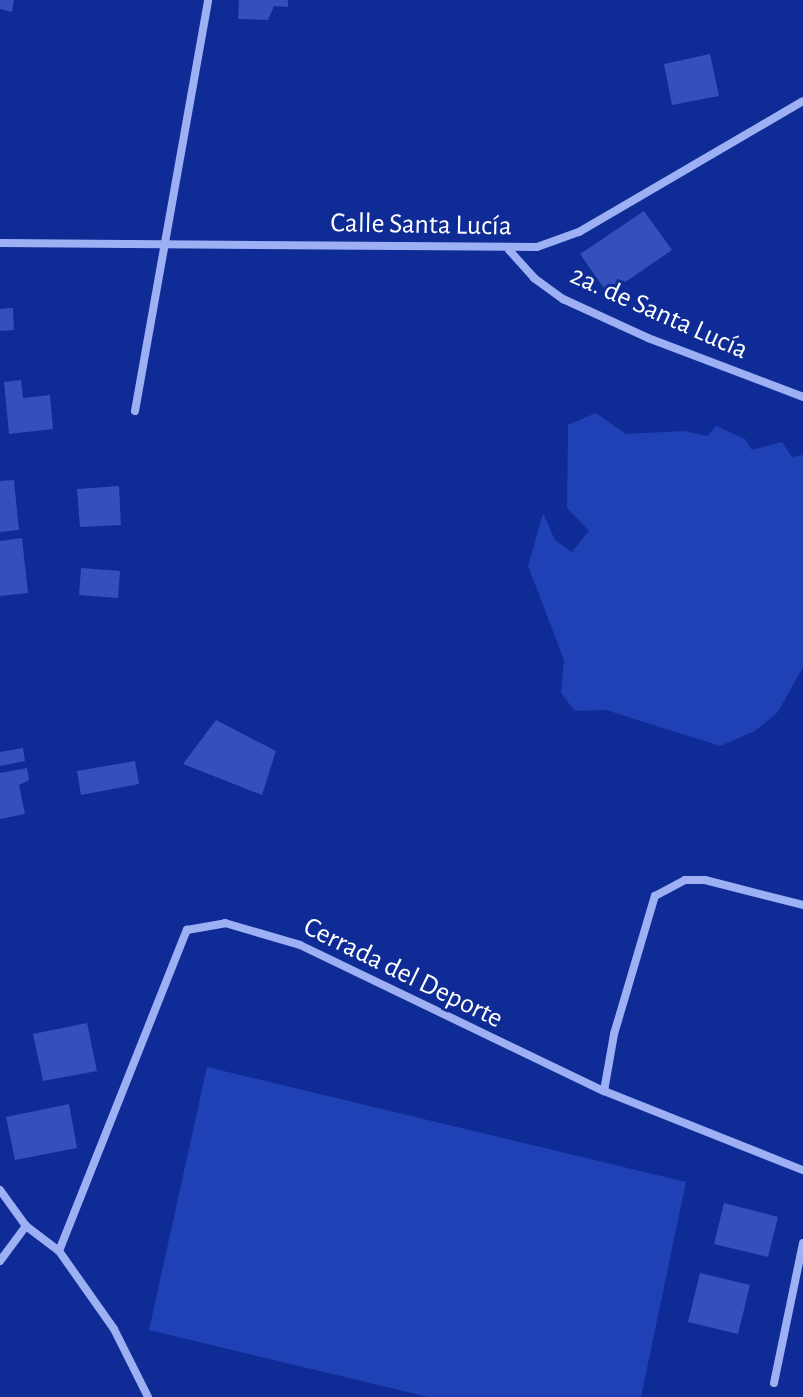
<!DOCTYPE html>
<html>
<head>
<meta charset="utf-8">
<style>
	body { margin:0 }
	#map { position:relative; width:803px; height:1397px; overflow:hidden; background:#0f2b95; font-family:"Alegreya Sans",sans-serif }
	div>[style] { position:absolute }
	.green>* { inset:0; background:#2041b5 }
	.building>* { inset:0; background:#3350bc }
	.street>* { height:8px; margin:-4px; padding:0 4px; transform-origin:4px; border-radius:4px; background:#9db0f4 }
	span { translate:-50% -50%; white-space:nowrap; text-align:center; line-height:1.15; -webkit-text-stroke:6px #0f2b95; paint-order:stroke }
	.street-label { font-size:28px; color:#fff }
</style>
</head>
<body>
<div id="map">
	<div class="green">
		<div style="clip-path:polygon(596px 413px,626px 434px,684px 431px,708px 436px,716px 426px,745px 439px,752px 450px,782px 442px,792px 457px,803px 455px,803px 667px,778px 712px,755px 731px,720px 746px,606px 710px,575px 711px,561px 693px,564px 660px,528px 566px,543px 513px,555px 540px,572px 552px,589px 531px,567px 508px,568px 425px)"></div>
		<div style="clip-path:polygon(207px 1067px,686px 1182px,641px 1397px,428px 1397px,149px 1330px)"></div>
	</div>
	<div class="building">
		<div style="clip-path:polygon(0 0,14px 0,12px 12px,0 9px)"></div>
		<div style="clip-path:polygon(239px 0,288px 0,288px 7px,274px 6px,268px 20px,238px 19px)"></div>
		<div style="clip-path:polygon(710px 54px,719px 96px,672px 105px,664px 64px)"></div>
		<div style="clip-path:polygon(644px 211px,672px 250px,608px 294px,580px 254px)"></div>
		<div style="clip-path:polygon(13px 308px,14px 330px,0 331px,0 309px)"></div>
		<div style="clip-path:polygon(21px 380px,23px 398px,50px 395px,53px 429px,9px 434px,4px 382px)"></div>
		<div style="clip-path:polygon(14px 480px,19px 530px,0 532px,0 481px)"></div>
		<div style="clip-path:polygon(119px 486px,121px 525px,80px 527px,77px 489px)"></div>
		<div style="clip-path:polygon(22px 538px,28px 593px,0 596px,0 541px)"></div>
		<div style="clip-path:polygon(81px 568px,120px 571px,118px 598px,79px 595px)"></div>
		<div style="clip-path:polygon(216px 720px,276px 751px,262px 795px,183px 764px)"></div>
		<div style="clip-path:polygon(23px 748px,25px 761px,0 766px,0 752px)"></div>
		<div style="clip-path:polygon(135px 761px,139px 784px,81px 795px,77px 771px)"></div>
		<div style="clip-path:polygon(27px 768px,29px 780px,19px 785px,25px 814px,0 819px,0 773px)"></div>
		<div style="clip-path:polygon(87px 1023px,97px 1071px,43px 1081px,33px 1034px)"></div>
		<div style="clip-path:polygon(69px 1104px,77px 1148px,15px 1160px,6px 1117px)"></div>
		<div style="clip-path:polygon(724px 1203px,778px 1217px,768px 1257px,714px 1244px)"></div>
		<div style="clip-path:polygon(700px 1273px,750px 1285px,738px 1334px,688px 1322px)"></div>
	</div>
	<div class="street">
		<div style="left:0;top:243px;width:537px;rotate:0.43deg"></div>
		<div style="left:537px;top:247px;width:45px;rotate:-19.7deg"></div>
		<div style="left:579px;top:232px;width:259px;rotate:-30.3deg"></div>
		<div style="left:509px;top:250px;width:38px;rotate:48deg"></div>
		<div style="left:534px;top:278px;width:36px;rotate:36deg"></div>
		<div style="left:563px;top:299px;width:94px;rotate:24.6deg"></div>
		<div style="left:648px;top:338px;width:166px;rotate:20.8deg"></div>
		<div style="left:135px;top:411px;width:417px;rotate:-79.9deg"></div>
		<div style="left:604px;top:1091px;width:214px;rotate:21.7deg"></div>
		<div style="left:0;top:1190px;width:44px;rotate:54.2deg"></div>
		<div style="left:26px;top:1226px;width:41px;rotate:37.1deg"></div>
		<div style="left:59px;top:1251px;width:95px;rotate:54.8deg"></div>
		<div style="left:114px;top:1329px;width:76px;rotate:63.4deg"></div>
		<div style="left:59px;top:1251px;width:346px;rotate:-68.3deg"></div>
		<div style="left:187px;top:930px;width:39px;rotate:-10deg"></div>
		<div style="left:225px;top:923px;width:78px;rotate:16.3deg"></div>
		<div style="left:300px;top:945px;width:337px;rotate:25.7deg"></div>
		<div style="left:604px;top:1091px;width:58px;rotate:-80deg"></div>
		<div style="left:614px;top:1034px;width:144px;rotate:-73.5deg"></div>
		<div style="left:655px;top:896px;width:34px;rotate:-28deg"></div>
		<div style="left:685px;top:880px;width:20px"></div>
		<div style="left:705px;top:880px;width:101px;rotate:14.3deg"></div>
		<div style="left:0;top:1261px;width:44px;rotate:-53.4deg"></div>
		<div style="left:774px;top:1383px;width:143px;rotate:-78.3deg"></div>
	</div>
	<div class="street-label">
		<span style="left:421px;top:225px;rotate:1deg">Calle Santa Lucía</span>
		<span style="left:659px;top:313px;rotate:24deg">2a. de Santa Lucía</span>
		<span style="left:403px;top:973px;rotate:26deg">Cerrada del Deporte</span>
	</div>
</div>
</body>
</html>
